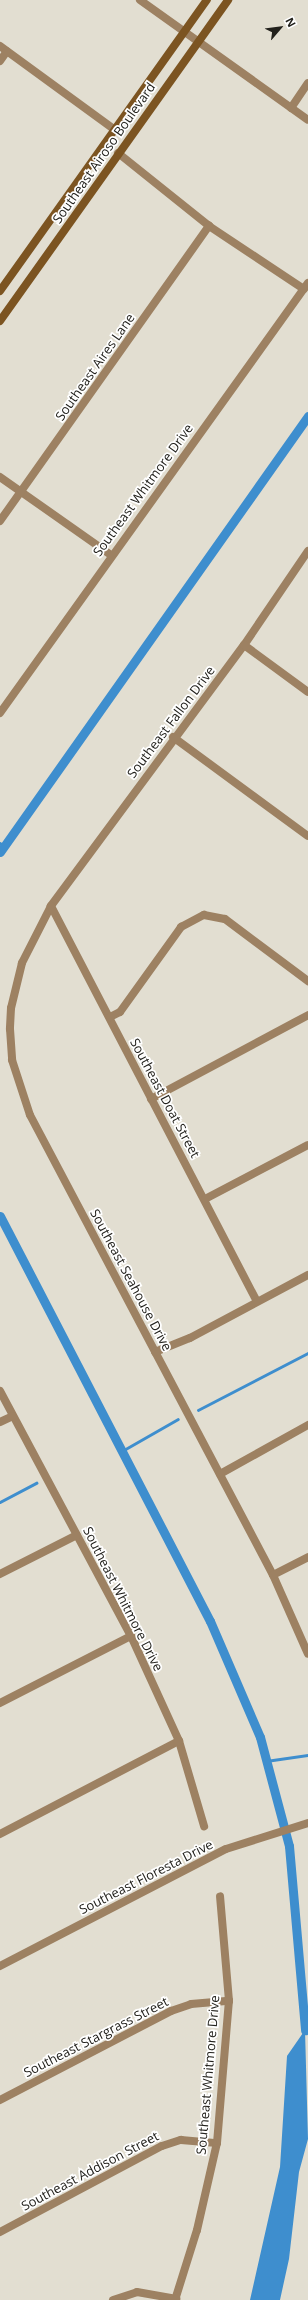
<!DOCTYPE html>
<html>
<head>
<meta charset="utf-8">
<style>
	body { margin:0 }
	#map { position:relative; width:308px; height:2300px; overflow:hidden; background:#e2ded1; font-family:"Open Sans",sans-serif }
	div>[style] { position:absolute }
	.water>* { inset:0; background:#3e8ece }
	.stream>* { height:2.5px; margin:-1.25px; padding:0 1.25px; transform-origin:1.25px; border-radius:1.25px; background:#3e8ece }
	.canal>* { height:9px; margin:-4.5px; padding:0 4.5px; transform-origin:4.5px; border-radius:4.5px; background:#3e8ece }
	.minor>* { height:8px; margin:-4px; padding:0 4px; transform-origin:4px; border-radius:4px; background:#9d8162 }
	.tertiary>* { height:8px; margin:-4px; padding:0 4px; transform-origin:4px; border-radius:4px; background:#9d8162 }
	.secondary>* { height:8px; margin:-4px; padding:0 4px; transform-origin:4px; border-radius:4px; background:#7c5421 }
	span { translate:-50% -50%; white-space:nowrap; text-align:center; line-height:1.15; -webkit-text-stroke:3.5px #fff; paint-order:stroke }
	.street-label { font-size:13px; color:#22211c }
	.north { position:absolute; left:260px; top:8px; width:40px; height:40px; -webkit-text-stroke:3px #fff; paint-order:stroke; rotate:62deg; font-size:11px; font-weight:700; line-height:16px; text-align:center; color:#22211c }
	.north::after { content:''; display:block; margin:auto; width:14px; height:18px; background:#22211c; clip-path:polygon(50% 0,100% 100%,50% 72%,0 100%) }
</style>
</head>
<body>
<div id="map">
	<div class="water">
		<div style="clip-path:polygon(305px 2030px,308px 2139px,299px 2172px,289px 2259px,280px 2300px,250px 2300px,280px 2167px,287px 2056px)"></div>
	</div>
	<div class="stream">
		<div style="left:0;top:843px;width:5px;rotate:37deg"></div>
		<div style="left:198px;top:1410px;width:124px;rotate:-27.4deg"></div>
		<div style="left:122px;top:1451px;width:64px;rotate:-29.7deg"></div>
		<div style="left:0;top:1502px;width:41px;rotate:-27.8deg"></div>
		<div style="left:266px;top:1761px;width:42px;rotate:-8.1deg"></div>
	</div>
	<div class="canal">
		<div style="left:0;top:852px;width:534px;rotate:-54.76deg"></div>
		<div style="left:0;top:1216px;width:456px;rotate:62.6deg"></div>
		<div style="left:210px;top:1621px;width:126px;rotate:66.7deg"></div>
		<div style="left:260px;top:1737px;width:113px;rotate:75.1deg"></div>
		<div style="left:289px;top:1846px;width:185px;rotate:85deg"></div>
	</div>
	<div class="minor">
		<div style="left:0;top:46px;width:142px;rotate:36.1deg"></div>
		<div style="left:0;top:61px;width:12px;rotate:-55deg"></div>
		<div style="left:291px;top:108px;width:30px;rotate:-56deg"></div>
		<div style="left:118px;top:153px;width:117px;rotate:38.7deg"></div>
		<div style="left:209px;top:226px;width:114px;rotate:33.6deg"></div>
		<div style="left:0;top:477px;width:136px;rotate:35.1deg"></div>
		<div style="left:0;top:521px;width:362px;rotate:-54.7deg"></div>
		<div style="left:308px;top:551px;width:114px;rotate:124.2deg"></div>
		<div style="left:244px;top:645px;width:325px;rotate:126.5deg"></div>
		<div style="left:51px;top:906px;width:64px;rotate:117deg"></div>
		<div style="left:22px;top:963px;width:46px;rotate:103.7deg"></div>
		<div style="left:11px;top:1008px;width:21px;rotate:93deg"></div>
		<div style="left:10px;top:1029px;width:31px;rotate:86deg"></div>
		<div style="left:12px;top:1060px;width:58px;rotate:71.9deg"></div>
		<div style="left:30px;top:1115px;width:520px;rotate:62.15deg"></div>
		<div style="left:273px;top:1575px;width:86px;rotate:66.1deg"></div>
		<div style="left:244px;top:645px;width:79px;rotate:36.3deg"></div>
		<div style="left:0;top:713px;width:529px;rotate:-54.39deg"></div>
		<div style="left:173px;top:737px;width:167px;rotate:36.3deg"></div>
		<div style="left:51px;top:906px;width:445px;rotate:62.5deg"></div>
		<div style="left:110px;top:1017px;width:11px;rotate:-27deg"></div>
		<div style="left:120px;top:1012px;width:105px;rotate:-54.3deg"></div>
		<div style="left:181px;top:927px;width:26px;rotate:-28deg"></div>
		<div style="left:204px;top:915px;width:21px;rotate:11deg"></div>
		<div style="left:225px;top:919px;width:104px;rotate:36.8deg"></div>
		<div style="left:151px;top:1099px;width:178px;rotate:-28.1deg"></div>
		<div style="left:205px;top:1199px;width:116px;rotate:-27.7deg"></div>
		<div style="left:155px;top:1352px;width:38px;rotate:-22deg"></div>
		<div style="left:190px;top:1338px;width:134px;rotate:-28.1deg"></div>
		<div style="left:0;top:1391px;width:278px;rotate:61.9deg"></div>
		<div style="left:131px;top:1636px;width:115px;rotate:65.4deg"></div>
		<div style="left:179px;top:1741px;width:89px;rotate:73.6deg"></div>
		<div style="left:0;top:1422px;width:14px;rotate:-25deg"></div>
		<div style="left:220px;top:1474px;width:101px;rotate:-29.1deg"></div>
		<div style="left:0;top:1574px;width:86px;rotate:-26.9deg"></div>
		<div style="left:273px;top:1575px;width:39px;rotate:-27deg"></div>
		<div style="left:0;top:1703px;width:147px;rotate:-27.1deg"></div>
		<div style="left:0;top:1834px;width:202px;rotate:-27.5deg"></div>
		<div style="left:0;top:2100px;width:193px;rotate:-27.5deg"></div>
		<div style="left:171px;top:2011px;width:21px;rotate:-19deg"></div>
		<div style="left:191px;top:2004px;width:38px;rotate:-5deg"></div>
		<div style="left:0;top:2232px;width:183px;rotate:-28deg"></div>
		<div style="left:162px;top:2146px;width:20px;rotate:-18deg"></div>
		<div style="left:181px;top:2140px;width:36px;rotate:5deg"></div>
		<div style="left:113px;top:2300px;width:25px;rotate:-18deg"></div>
		<div style="left:137px;top:2292px;width:40px;rotate:10deg"></div>
		<div style="left:175px;top:2300px;width:73px;rotate:-72.6deg"></div>
		<div style="left:197px;top:2230px;width:89px;rotate:-77.1deg"></div>
		<div style="left:217px;top:2143px;width:143px;rotate:-85.2deg"></div>
		<div style="left:229px;top:2001px;width:105px;rotate:-94.9deg"></div>
	</div>
	<div class="tertiary">
		<div style="left:140px;top:0;width:206px;rotate:35.5deg"></div>
		<div style="left:0;top:1966px;width:254px;rotate:-27.4deg"></div>
		<div style="left:226px;top:1849px;width:86px;rotate:-17.6deg"></div>
	</div>
	<div class="secondary">
		<div style="left:0;top:291px;width:357px;rotate:-54.6deg"></div>
		<div style="left:0;top:321px;width:394px;rotate:-54.6deg"></div>
	</div>
	<div class="street-label">
		<span style="left:104px;top:153px;rotate:-55deg">Southeast Airoso Boulevard</span>
		<span style="left:95px;top:367px;rotate:-55deg">Southeast Aires Lane</span>
		<span style="left:143px;top:490px;rotate:-54deg">Southeast Whitmore Drive</span>
		<span style="left:171px;top:722px;rotate:-53deg">Southeast Fallon Drive</span>
		<span style="left:165px;top:1098px;rotate:62deg">Southeast Doat Street</span>
		<span style="left:131px;top:1280px;rotate:62deg">Southeast Seahouse Drive</span>
		<span style="left:123px;top:1599px;rotate:63deg">Southeast Whitmore Drive</span>
		<span style="left:146px;top:1877px;rotate:-27deg">Southeast Floresta Drive</span>
		<span style="left:96px;top:2037px;rotate:-27deg">Southeast Stargrass Street</span>
		<span style="left:208px;top:2075px;rotate:-85deg">Southeast Whitmore Drive</span>
		<span style="left:90px;top:2171px;rotate:-28deg">Southeast Addison Street</span>
	</div>
	<div class="north">N</div>
</div>
</body>
</html>
